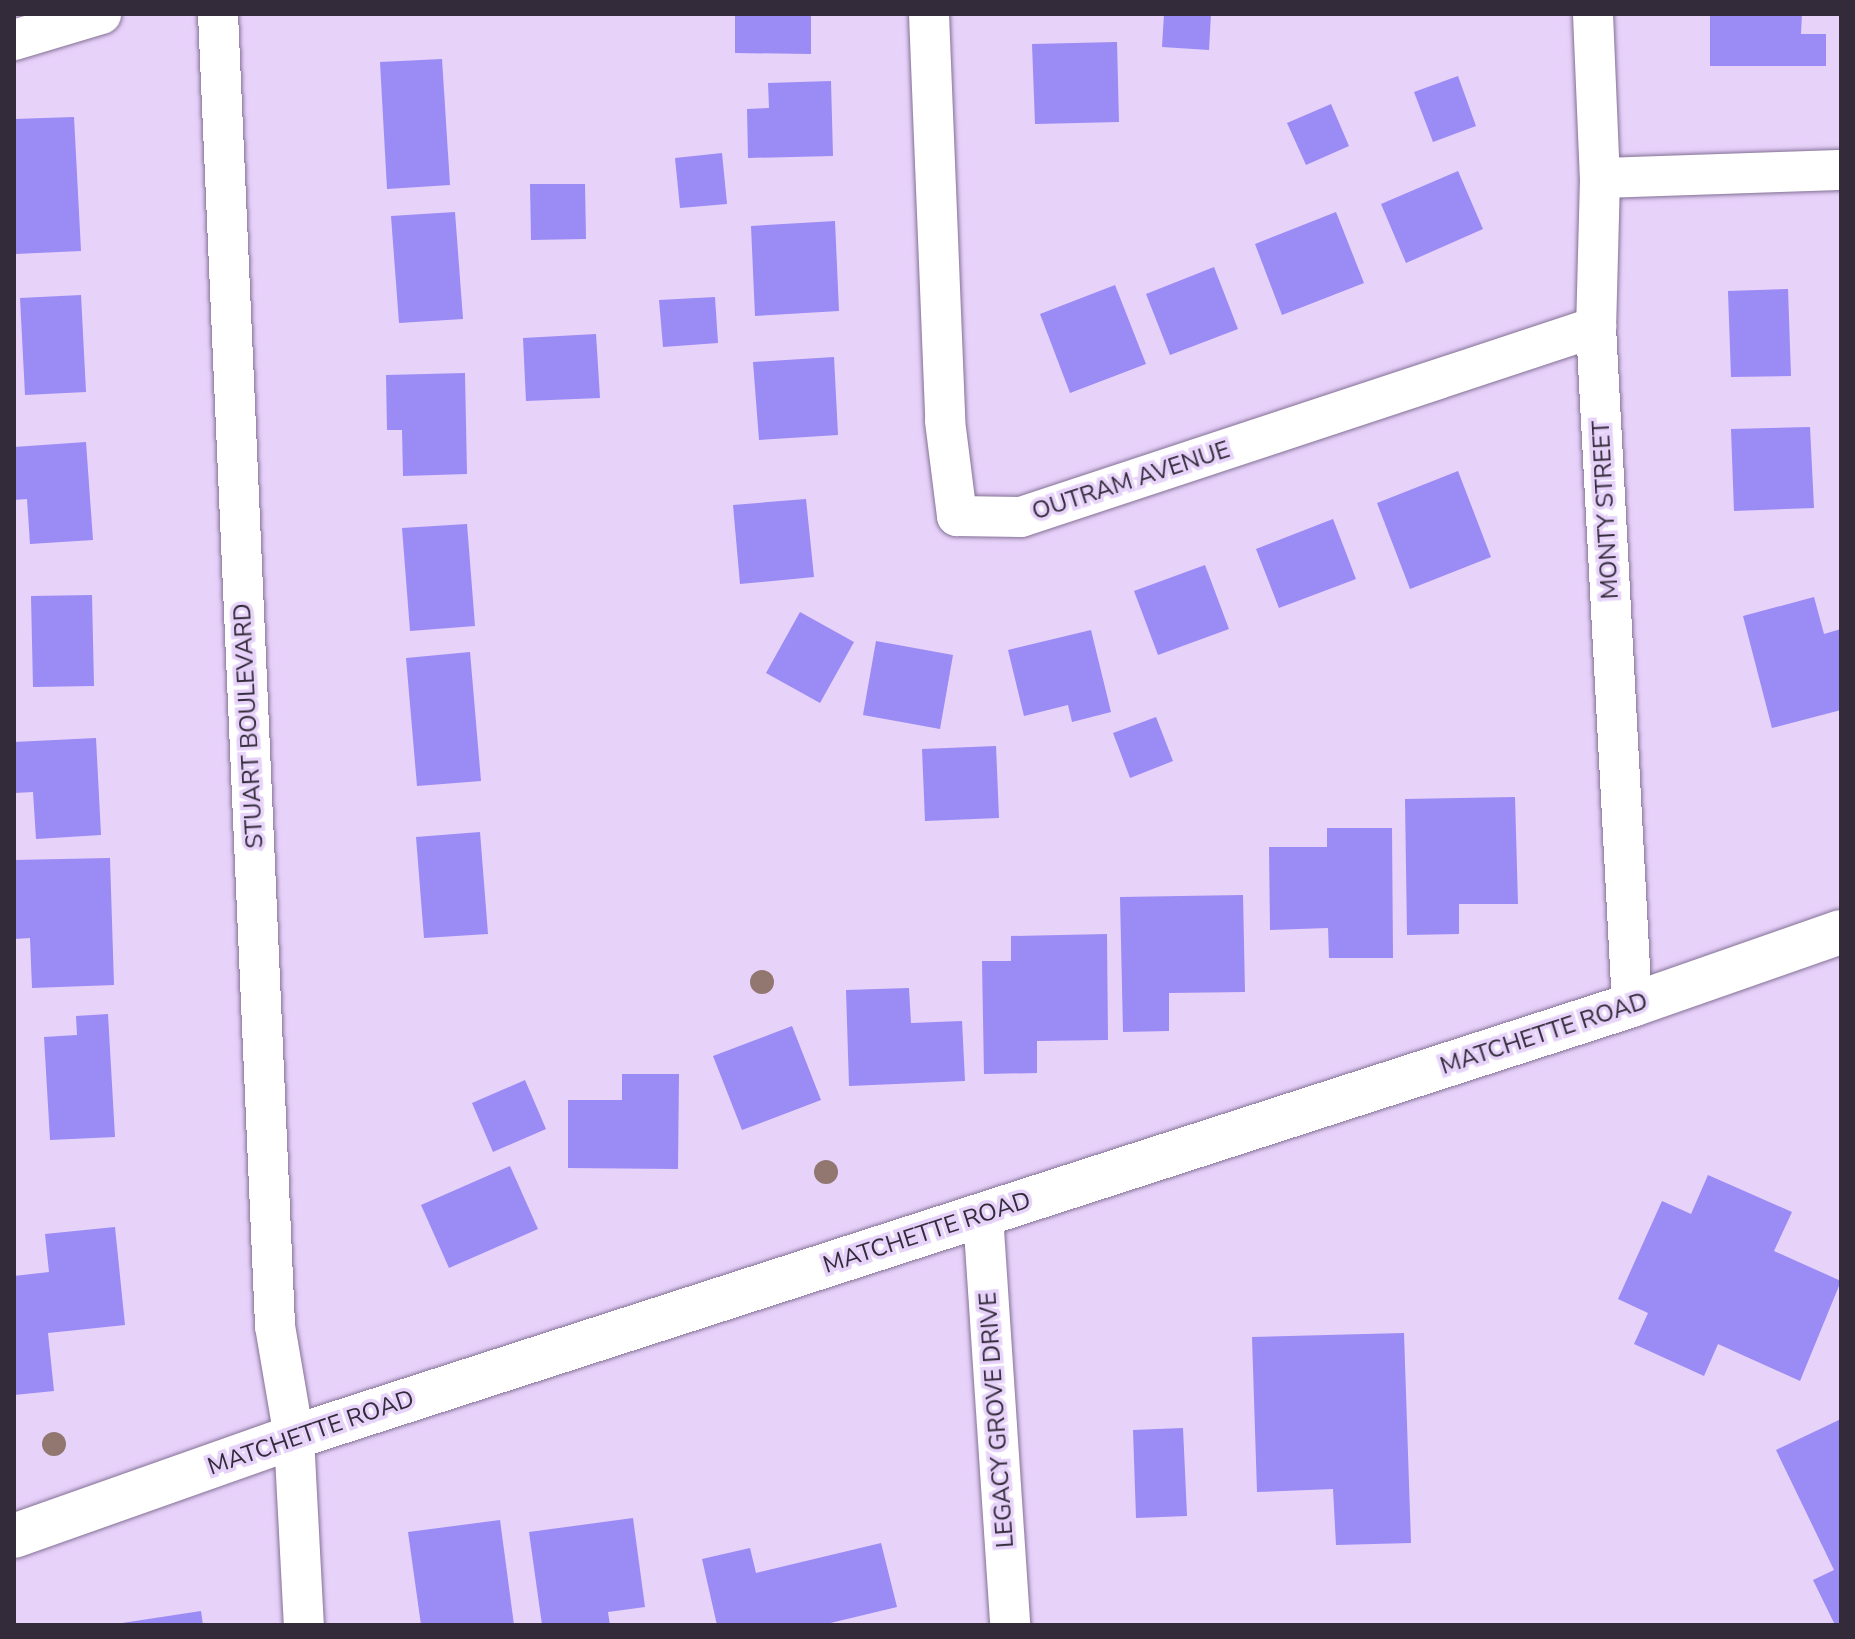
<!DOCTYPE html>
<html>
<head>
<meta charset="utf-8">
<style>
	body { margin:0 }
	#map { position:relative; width:1855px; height:1639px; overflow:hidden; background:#e7d2fa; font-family:"Nunito Sans",sans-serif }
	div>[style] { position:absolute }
	.building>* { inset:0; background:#9b8bf4 }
	.roads { filter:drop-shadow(0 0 2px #847195) drop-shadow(0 0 2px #847195) }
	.street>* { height:40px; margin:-20px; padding:0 20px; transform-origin:20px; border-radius:20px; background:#fff }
	.secondary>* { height:44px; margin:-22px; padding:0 22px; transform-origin:22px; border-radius:22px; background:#fff }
	.trees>* { width:24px; height:24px; margin:-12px; border-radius:50%; background:#917770 }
	span { translate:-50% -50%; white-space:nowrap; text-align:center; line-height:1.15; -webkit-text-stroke:7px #e7d2fa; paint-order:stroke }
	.street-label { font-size:24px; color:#332b3a }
	.frame { position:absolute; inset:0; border:16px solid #332b3a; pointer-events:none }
</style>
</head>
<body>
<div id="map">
	<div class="building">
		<div style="clip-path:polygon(735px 14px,811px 14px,811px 54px,735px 53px)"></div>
		<div style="clip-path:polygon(1164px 14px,1211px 14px,1209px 50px,1162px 47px)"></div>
		<div style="clip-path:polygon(1710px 14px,1802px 14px,1801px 34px,1826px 34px,1826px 66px,1710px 66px)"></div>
		<div style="clip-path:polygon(1117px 42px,1119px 122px,1035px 124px,1032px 44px)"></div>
		<div style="clip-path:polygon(442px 59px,450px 185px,387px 189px,380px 62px)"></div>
		<div style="clip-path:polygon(1458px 76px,1476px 126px,1433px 142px,1414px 92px)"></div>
		<div style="clip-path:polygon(831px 81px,833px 156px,748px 158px,747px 109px,769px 108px,768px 83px)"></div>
		<div style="clip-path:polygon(1331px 104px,1349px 146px,1306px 165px,1287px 123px)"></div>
		<div style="clip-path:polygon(74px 117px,81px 251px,15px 254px,14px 119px)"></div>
		<div style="clip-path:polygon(722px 153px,727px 204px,680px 208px,675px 158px)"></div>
		<div style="clip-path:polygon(1458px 171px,1483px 229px,1406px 263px,1381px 204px)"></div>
		<div style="clip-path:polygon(530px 184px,585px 184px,586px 239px,531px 240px)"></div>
		<div style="clip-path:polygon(455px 212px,463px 319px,399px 323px,391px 216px)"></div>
		<div style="clip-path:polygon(1336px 212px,1364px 283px,1282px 315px,1255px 244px)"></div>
		<div style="clip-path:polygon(835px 221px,839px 311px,755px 316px,751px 226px)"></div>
		<div style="clip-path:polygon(1214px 267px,1238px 329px,1170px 355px,1146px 294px)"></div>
		<div style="clip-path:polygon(1115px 285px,1146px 364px,1070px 393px,1040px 314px)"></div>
		<div style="clip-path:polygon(1788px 289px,1791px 376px,1731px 377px,1728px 291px)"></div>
		<div style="clip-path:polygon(81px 295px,86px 392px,25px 395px,20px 298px)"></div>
		<div style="clip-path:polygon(715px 297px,718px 343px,663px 347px,659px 300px)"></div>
		<div style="clip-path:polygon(596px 334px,600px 398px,526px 401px,523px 338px)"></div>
		<div style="clip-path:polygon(834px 357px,838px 435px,759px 440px,753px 362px)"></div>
		<div style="clip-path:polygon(465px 373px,467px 474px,403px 476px,402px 430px,387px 430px,386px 375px)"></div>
		<div style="clip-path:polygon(1810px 427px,1814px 508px,1734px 511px,1731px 429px)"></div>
		<div style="clip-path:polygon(86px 442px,93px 540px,30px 544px,27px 499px,14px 500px,14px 447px)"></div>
		<div style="clip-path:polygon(1458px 471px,1491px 557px,1410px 589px,1377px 503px)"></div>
		<div style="clip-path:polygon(806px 499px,814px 577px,740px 584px,733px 505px)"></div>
		<div style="clip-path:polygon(1333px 519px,1356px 579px,1279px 608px,1256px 549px)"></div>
		<div style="clip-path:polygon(467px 524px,475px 626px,410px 631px,402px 528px)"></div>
		<div style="clip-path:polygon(1205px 565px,1229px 629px,1158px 655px,1134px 591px)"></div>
		<div style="clip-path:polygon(92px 595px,94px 686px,33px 687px,31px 596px)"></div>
		<div style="clip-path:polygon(1814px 597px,1824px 634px,1841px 629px,1841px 710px,1772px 728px,1743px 616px)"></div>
		<div style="clip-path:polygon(800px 612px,854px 642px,820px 703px,766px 673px)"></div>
		<div style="clip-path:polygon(1091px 630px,1111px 712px,1072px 722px,1068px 705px,1024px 716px,1008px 650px)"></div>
		<div style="clip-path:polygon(876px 641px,953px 655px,940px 729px,863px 715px)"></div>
		<div style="clip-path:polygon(470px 652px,481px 781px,417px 786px,406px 658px)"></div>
		<div style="clip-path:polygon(1156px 717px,1173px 761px,1130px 778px,1113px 733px)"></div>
		<div style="clip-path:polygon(96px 738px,101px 835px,36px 839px,33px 792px,14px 793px,14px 742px)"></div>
		<div style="clip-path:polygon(996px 746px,999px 818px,925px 821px,922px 749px)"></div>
		<div style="clip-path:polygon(1515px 797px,1518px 904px,1459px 904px,1459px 934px,1407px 935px,1405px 799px)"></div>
		<div style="clip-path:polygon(1327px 828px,1392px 828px,1393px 958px,1329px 958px,1328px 928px,1270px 930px,1269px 847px,1327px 847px)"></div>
		<div style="clip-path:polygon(480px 832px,488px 934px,424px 938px,416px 837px)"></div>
		<div style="clip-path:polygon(110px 858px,114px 985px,32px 988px,30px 938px,14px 939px,14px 860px)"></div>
		<div style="clip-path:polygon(1243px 895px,1245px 992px,1169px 993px,1169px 1031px,1123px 1032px,1120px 897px)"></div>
		<div style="clip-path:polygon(1107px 934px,1108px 1040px,1037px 1041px,1037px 1073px,984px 1074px,982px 961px,1011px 961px,1011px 936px)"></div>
		<div style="clip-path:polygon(909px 988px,911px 1023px,962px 1021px,965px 1081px,849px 1086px,846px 990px)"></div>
		<div style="clip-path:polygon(108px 1014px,115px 1137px,50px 1140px,44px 1037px,77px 1035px,76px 1016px)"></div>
		<div style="clip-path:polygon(792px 1026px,821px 1100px,742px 1130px,713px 1056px)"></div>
		<div style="clip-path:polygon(622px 1074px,679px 1074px,678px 1169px,568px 1168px,568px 1100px,622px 1100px)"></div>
		<div style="clip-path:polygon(525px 1080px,546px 1129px,493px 1152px,472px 1103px)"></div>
		<div style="clip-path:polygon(510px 1166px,538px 1229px,449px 1268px,421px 1205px)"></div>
		<div style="clip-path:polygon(1708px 1175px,1792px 1212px,1774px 1251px,1841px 1281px,1800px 1381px,1718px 1344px,1704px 1376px,1634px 1344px,1648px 1313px,1618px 1299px,1662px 1201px,1691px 1214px)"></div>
		<div style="clip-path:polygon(115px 1227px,125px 1325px,48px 1333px,54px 1391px,14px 1395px,14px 1276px,49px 1272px,45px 1234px)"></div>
		<div style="clip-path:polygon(1404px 1333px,1411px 1543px,1336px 1545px,1333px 1489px,1257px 1492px,1252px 1337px)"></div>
		<div style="clip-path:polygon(1841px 1419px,1841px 1625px,1835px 1625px,1813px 1580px,1834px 1570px,1776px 1450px)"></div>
		<div style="clip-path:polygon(1183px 1428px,1187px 1516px,1136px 1518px,1133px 1430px)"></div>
		<div style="clip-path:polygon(633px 1518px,645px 1607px,608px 1612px,610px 1625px,542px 1625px,529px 1532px)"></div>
		<div style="clip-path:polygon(500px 1520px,514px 1625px,421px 1625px,408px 1532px)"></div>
		<div style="clip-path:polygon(881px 1543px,897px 1607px,822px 1625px,717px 1625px,702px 1559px,750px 1548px,756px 1573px)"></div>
		<div style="clip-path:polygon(201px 1611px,203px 1625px,123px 1625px,122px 1623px)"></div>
	</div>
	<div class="roads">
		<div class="street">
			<div style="left:218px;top:14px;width:1313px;rotate:87.51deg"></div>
			<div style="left:275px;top:1326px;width:113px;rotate:80.3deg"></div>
			<div style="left:294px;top:1437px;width:188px;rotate:87deg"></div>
			<div style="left:929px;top:14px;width:407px;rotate:87.7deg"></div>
			<div style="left:945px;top:421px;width:96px;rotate:82.8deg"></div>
			<div style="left:957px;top:516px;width:64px;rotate:0.9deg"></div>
			<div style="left:1021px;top:517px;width:606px;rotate:-18.29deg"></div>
			<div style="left:1593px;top:14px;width:164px;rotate:87.6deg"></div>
			<div style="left:1600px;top:178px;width:149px;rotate:91.5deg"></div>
			<div style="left:1596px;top:327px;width:679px;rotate:86.96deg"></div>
			<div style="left:14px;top:40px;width:91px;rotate:-16.6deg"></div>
			<div style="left:1600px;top:178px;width:241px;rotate:-1.9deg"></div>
			<div style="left:983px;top:1215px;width:411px;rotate:86.2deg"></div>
		</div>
		<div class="secondary">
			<div style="left:14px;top:1536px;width:297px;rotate:-19.5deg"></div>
			<div style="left:294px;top:1437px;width:1406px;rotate:-17.89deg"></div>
			<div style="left:1632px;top:1005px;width:221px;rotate:-19.3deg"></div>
		</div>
	</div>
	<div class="trees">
		<div style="left:762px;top:982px"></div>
		<div style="left:826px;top:1172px"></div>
		<div style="left:54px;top:1444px"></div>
	</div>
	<div class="street-label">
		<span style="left:1131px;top:481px;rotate:-18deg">OUTRAM AVENUE</span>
		<span style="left:1606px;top:510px;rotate:-93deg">MONTY STREET</span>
		<span style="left:249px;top:726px;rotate:-93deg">STUART BOULEVARD</span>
		<span style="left:1544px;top:1034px;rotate:-18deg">MATCHETTE ROAD</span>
		<span style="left:927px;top:1233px;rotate:-18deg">MATCHETTE ROAD</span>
		<span style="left:997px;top:1420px;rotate:-94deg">LEGACY GROVE DRIVE</span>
		<span style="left:311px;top:1433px;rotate:-19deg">MATCHETTE ROAD</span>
	</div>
	<div class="frame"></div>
</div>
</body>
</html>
